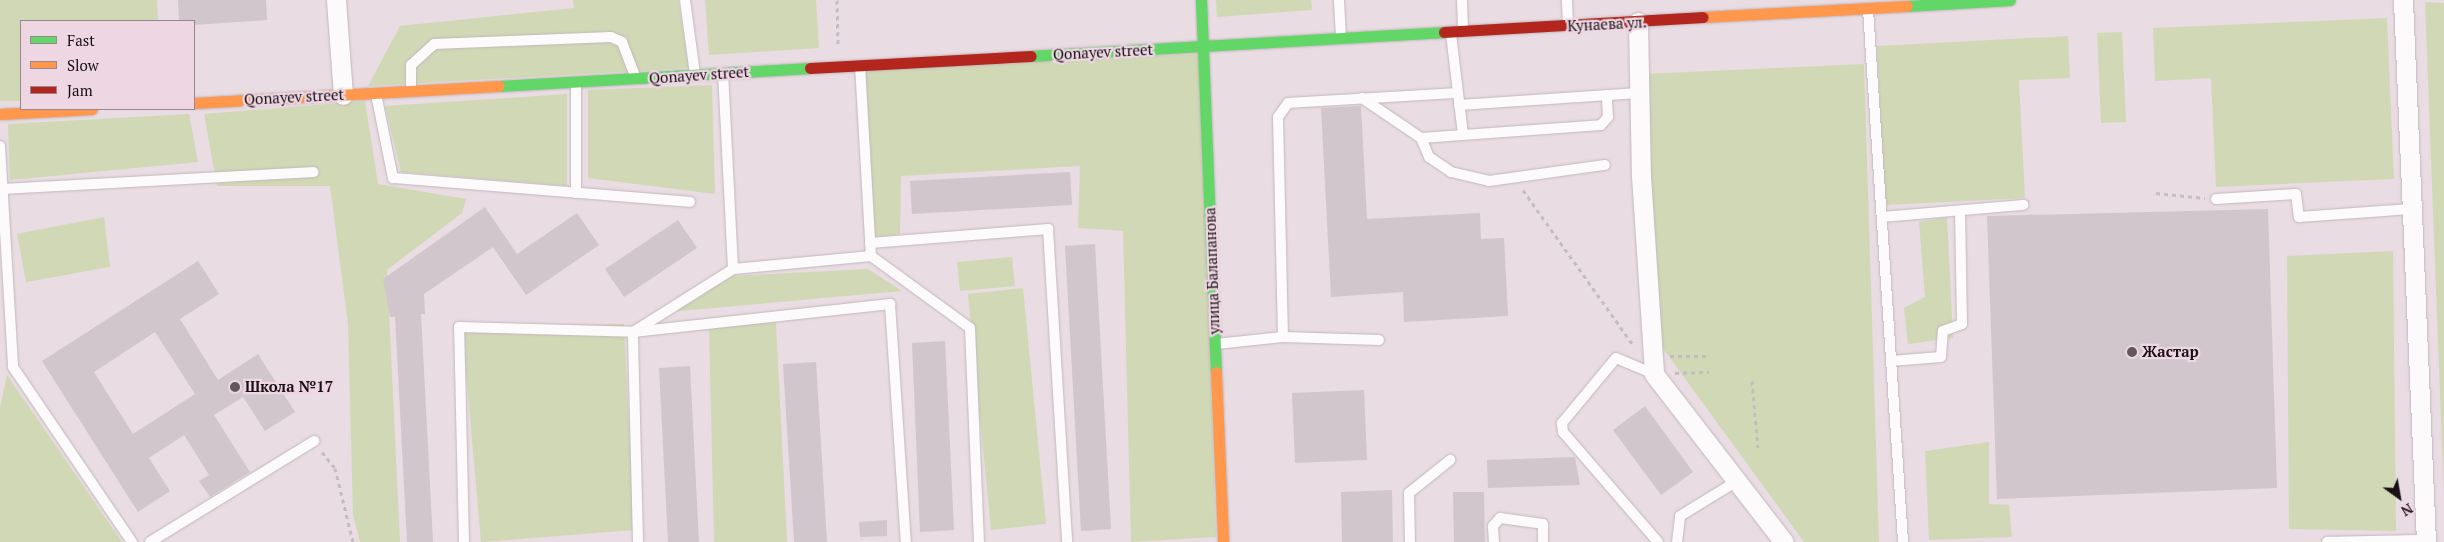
<!DOCTYPE html>
<html>
<head>
<meta charset="utf-8">
<style>
	body { margin:0 }
	#map { position:relative; width:2444px; height:542px; overflow:hidden; background:#e9dce3; font-family:"PT Serif",serif }
	div>[style] { position:absolute }
	.green>* { inset:0; background:#d1d8b5 }
	.building>* { inset:0; background:#d0c6cb }
	.path>* { height:3px; margin-top:-1.5px; transform-origin:0; background:repeating-linear-gradient(90deg,#c2bec0 0 4px,transparent 0 8px) }
	.roads { filter:drop-shadow(0 0 1px #c0b7bc) drop-shadow(0 0 1px #c0b7bc) }
	.lane>* { height:10px; margin:-5px; padding:0 5px; transform-origin:5px; border-radius:5px; background:#fcfafb }
	.street>* { height:19px; margin:-9.5px; padding:0 9.5px; transform-origin:9.5px; border-radius:9.5px; background:#fcfafb }
	.fast>* { height:11px; margin:-5.5px; padding:0 5.5px; transform-origin:5.5px; border-radius:5.5px; background:#63d668 }
	.slow>* { height:11px; margin:-5.5px; padding:0 5.5px; transform-origin:5.5px; border-radius:5.5px; background:#ff974d }
	.jam>* { height:11px; margin:-5.5px; padding:0 5.5px; transform-origin:5.5px; border-radius:5.5px; background:#b3261e }
	.dots>* { width:14px; height:14px; translate:-50% -50%; box-sizing:border-box; border:2px solid #eed7e3; border-radius:50% }
	span { translate:-50% -50%; white-space:nowrap; text-align:center; line-height:1.15; -webkit-text-stroke:4.5px #eed7e3; paint-order:stroke }
	.street-label { font-size:15px; color:#181015 }
	.poi-label { font-size:15px; color:#181015; font-weight:700 }
	.left { translate:0 -50%; text-align:left }
	.legend { position:absolute; left:20px; top:20px; width:175px; height:90px; box-sizing:border-box; background:#eed7e3; border:1px solid #988791; margin:0; padding:6px 9px; list-style:none; font-size:15px; color:#181015 }
	.legend li { display:flex; align-items:center; gap:10px; height:25px }
	.legend b { width:25px; border:1px solid #988791 }
	.north { position:absolute; left:2374px; top:472px; width:50px; height:50px; -webkit-text-stroke:4px #eed7e3; paint-order:stroke; rotate:148deg; font-size:14px; font-weight:700; line-height:20px; text-align:center; color:#181015 }
	.north::after { content:''; display:block; margin:auto; width:18px; height:22px; background:#181015; clip-path:polygon(50% 0,100% 100%,50% 72%,0 100%) }
</style>
</head>
<body>
<div id="map">
	<div class="green">
		<div style="clip-path:polygon(0 0,157px 0,158px 21px,21px 21px,21px 101px,0 101px)"></div>
		<div style="clip-path:polygon(573px 0,678px 0,689px 68px,368px 86px,400px 26px,574px 8px)"></div>
		<div style="clip-path:polygon(705px 0,816px 0,819px 48px,709px 55px)"></div>
		<div style="clip-path:polygon(1216px 0,1311px 0,1312px 10px,1217px 17px)"></div>
		<div style="clip-path:polygon(2425px 2px,2444px 3px,2444px 497px,2435px 263px)"></div>
		<div style="clip-path:polygon(2387px 18px,2394px 179px,2216px 187px,2211px 78px,2155px 81px,2153px 28px)"></div>
		<div style="clip-path:polygon(2122px 32px,2126px 122px,2101px 123px,2097px 33px)"></div>
		<div style="clip-path:polygon(2068px 36px,2070px 78px,2019px 80px,2025px 198px,1885px 205px,1877px 46px)"></div>
		<div style="clip-path:polygon(1200px 54px,1216px 537px,1131px 542px,1123px 231px,1078px 228px,1080px 166px,901px 176px,900px 234px,875px 237px,864px 70px)"></div>
		<div style="clip-path:polygon(1864px 64px,1879px 542px,1804px 542px,1659px 343px,1645px 74px)"></div>
		<div style="clip-path:polygon(712px 85px,715px 194px,588px 178px,588px 90px)"></div>
		<div style="clip-path:polygon(567px 94px,567px 186px,401px 172px,385px 106px)"></div>
		<div style="clip-path:polygon(365px 101px,378px 184px,466px 199px,462px 213px,387px 270px,400px 542px,360px 542px,353px 515px,348px 324px,330px 186px,217px 186px,204px 114px)"></div>
		<div style="clip-path:polygon(189px 114px,198px 162px,10px 180px,8px 124px)"></div>
		<div style="clip-path:polygon(104px 217px,110px 267px,26px 282px,17px 234px)"></div>
		<div style="clip-path:polygon(1947px 217px,1953px 338px,1908px 344px,1904px 308px,1925px 297px,1919px 222px)"></div>
		<div style="clip-path:polygon(2393px 251px,2396px 531px,2289px 529px,2287px 256px)"></div>
		<div style="clip-path:polygon(1012px 257px,1015px 286px,960px 291px,957px 262px)"></div>
		<div style="clip-path:polygon(868px 269px,902px 291px,668px 312px,732px 276px)"></div>
		<div style="clip-path:polygon(1023px 288px,1046px 524px,991px 530px,968px 294px)"></div>
		<div style="clip-path:polygon(776px 323px,787px 542px,714px 542px,709px 326px)"></div>
		<div style="clip-path:polygon(624px 324px,634px 530px,481px 542px,462px 327px)"></div>
		<div style="clip-path:polygon(7px 375px,122px 542px,0 542px,0 408px)"></div>
		<div style="clip-path:polygon(1989px 442px,1989px 504px,2009px 505px,2012px 537px,1929px 540px,1925px 451px)"></div>
	</div>
	<div class="building">
		<div style="clip-path:polygon(178px 0,266px 0,267px 20px,194px 25px,194px 21px,179px 21px)"></div>
		<div style="clip-path:polygon(1361px 106px,1367px 219px,1480px 213px,1481px 239px,1504px 238px,1508px 316px,1404px 322px,1403px 292px,1331px 297px,1321px 108px)"></div>
		<div style="clip-path:polygon(1070px 172px,1072px 205px,912px 214px,910px 181px)"></div>
		<div style="clip-path:polygon(485px 207px,517px 254px,577px 213px,599px 245px,526px 295px,493px 247px,424px 294px,425px 314px,421px 314px,433px 542px,407px 542px,395px 317px,390px 317px,383px 279px)"></div>
		<div style="clip-path:polygon(2268px 209px,2277px 488px,1997px 499px,1987px 216px)"></div>
		<div style="clip-path:polygon(678px 220px,697px 248px,624px 297px,605px 269px)"></div>
		<div style="clip-path:polygon(1095px 244px,1111px 529px,1081px 531px,1065px 246px)"></div>
		<div style="clip-path:polygon(evenodd,198px 261px,219px 294px,180px 319px,218px 380px,258px 354px,295px 412px,265px 431px,243px 397px,214px 415px,250px 472px,210px 497px,199px 481px,209px 475px,184px 435px,149px 458px,170px 491px,138px 512px,42px 361px,198px 261px,155px 332px,195px 394px,133px 434px,94px 372px,155px 332px)"></div>
		<div style="clip-path:polygon(945px 341px,954px 530px,920px 532px,912px 343px)"></div>
		<div style="clip-path:polygon(816px 362px,827px 542px,794px 542px,783px 364px)"></div>
		<div style="clip-path:polygon(690px 366px,699px 542px,668px 542px,659px 368px)"></div>
		<div style="clip-path:polygon(1364px 390px,1367px 460px,1295px 463px,1292px 393px)"></div>
		<div style="clip-path:polygon(1645px 406px,1693px 472px,1661px 495px,1613px 430px)"></div>
		<div style="clip-path:polygon(1575px 457px,1580px 485px,1488px 488px,1487px 460px)"></div>
		<div style="clip-path:polygon(1392px 490px,1393px 542px,1342px 542px,1341px 492px)"></div>
		<div style="clip-path:polygon(1453px 492px,1484px 492px,1485px 542px,1454px 542px)"></div>
		<div style="clip-path:polygon(887px 520px,887px 536px,860px 537px,859px 522px)"></div>
	</div>
	<div class="path">
		<div style="left:837px;top:0;width:44px;rotate:88.7deg"></div>
		<div style="left:1523px;top:190px;width:191px;rotate:54.6deg"></div>
		<div style="left:2156px;top:193px;width:49px;rotate:5.8deg"></div>
		<div style="left:1670px;top:356px;width:39px"></div>
		<div style="left:1675px;top:373px;width:34px;rotate:-2deg"></div>
		<div style="left:1752px;top:381px;width:67px;rotate:84.9deg"></div>
		<div style="left:322px;top:452px;width:21px;rotate:51deg"></div>
		<div style="left:335px;top:468px;width:76px;rotate:76.3deg"></div>
	</div>
	<div class="roads">
		<div class="lane">
			<div style="left:685px;top:0;width:75px;rotate:82.3deg"></div>
			<div style="left:1339px;top:0;width:36px;rotate:87deg"></div>
			<div style="left:1462px;top:0;width:29px;rotate:88deg"></div>
			<div style="left:1567px;top:0;width:24px;rotate:88deg"></div>
			<div style="left:1868px;top:9px;width:534px;rotate:86.24deg"></div>
			<div style="left:1451px;top:34px;width:101px;rotate:83.2deg"></div>
			<div style="left:411px;top:90px;width:25px;rotate:-90deg"></div>
			<div style="left:411px;top:65px;width:31px;rotate:-42deg"></div>
			<div style="left:434px;top:44px;width:177px;rotate:-2.3deg"></div>
			<div style="left:611px;top:37px;width:12px;rotate:24deg"></div>
			<div style="left:622px;top:42px;width:36px;rotate:69deg"></div>
			<div style="left:376px;top:94px;width:86px;rotate:78.6deg"></div>
			<div style="left:393px;top:178px;width:298px;rotate:4.6deg"></div>
			<div style="left:1362px;top:98px;width:71px;rotate:34.1deg"></div>
			<div style="left:1421px;top:138px;width:180px;rotate:-4.1deg"></div>
			<div style="left:1601px;top:125px;width:11px;rotate:-49deg"></div>
			<div style="left:1608px;top:117px;width:22px;rotate:-93deg"></div>
			<div style="left:1459px;top:105px;width:180px;rotate:-3.8deg"></div>
			<div style="left:1421px;top:138px;width:21px;rotate:67deg"></div>
			<div style="left:1429px;top:157px;width:27px;rotate:34deg"></div>
			<div style="left:1451px;top:172px;width:39px;rotate:13deg"></div>
			<div style="left:1489px;top:181px;width:117px;rotate:-7.9deg"></div>
			<div style="left:0;top:146px;width:221px;rotate:86.6deg"></div>
			<div style="left:13px;top:367px;width:212px;rotate:55.8deg"></div>
			<div style="left:2px;top:189px;width:312px;rotate:-3.1deg"></div>
			<div style="left:576px;top:193px;width:111px;rotate:-90deg"></div>
			<div style="left:2216px;top:199px;width:80px;rotate:-3.6deg"></div>
			<div style="left:2296px;top:194px;width:23px;rotate:83deg"></div>
			<div style="left:2299px;top:217px;width:112px;rotate:-4.1deg"></div>
			<div style="left:1882px;top:217px;width:142px;rotate:-4.9deg"></div>
			<div style="left:870px;top:243px;width:179px;rotate:-4.5deg"></div>
			<div style="left:1048px;top:229px;width:314px;rotate:86.5deg"></div>
			<div style="left:871px;top:256px;width:122px;rotate:36deg"></div>
			<div style="left:970px;top:328px;width:214px;rotate:87.6deg"></div>
			<div style="left:733px;top:269px;width:139px;rotate:-5.4deg"></div>
			<div style="left:871px;top:256px;width:190px;rotate:-93.3deg"></div>
			<div style="left:1283px;top:337px;width:220px;rotate:-91.3deg"></div>
			<div style="left:1278px;top:117px;width:17px;rotate:-54deg"></div>
			<div style="left:1288px;top:103px;width:170px;rotate:-3.4deg"></div>
			<div style="left:1216px;top:344px;width:67px;rotate:-6deg"></div>
			<div style="left:1283px;top:337px;width:96px;rotate:1.8deg"></div>
			<div style="left:1891px;top:361px;width:50px;rotate:-4.6deg"></div>
			<div style="left:1941px;top:357px;width:26px;rotate:-86deg"></div>
			<div style="left:1943px;top:331px;width:20px;rotate:-20deg"></div>
			<div style="left:1962px;top:324px;width:113px;rotate:-91deg"></div>
			<div style="left:1654px;top:374px;width:41px;rotate:-157.2deg"></div>
			<div style="left:1616px;top:358px;width:85px;rotate:129.7deg"></div>
			<div style="left:1562px;top:423px;width:9px;rotate:84deg"></div>
			<div style="left:1563px;top:432px;width:145px;rotate:49.2deg"></div>
			<div style="left:150px;top:542px;width:193px;rotate:-31.6deg"></div>
			<div style="left:464px;top:542px;width:215px;rotate:-91.3deg"></div>
			<div style="left:459px;top:327px;width:174px;rotate:1.6deg"></div>
			<div style="left:633px;top:332px;width:259px;rotate:-6.2deg"></div>
			<div style="left:890px;top:304px;width:239px;rotate:86.2deg"></div>
			<div style="left:638px;top:542px;width:210px;rotate:-91.4deg"></div>
			<div style="left:633px;top:332px;width:118px;rotate:-32.2deg"></div>
			<div style="left:733px;top:269px;width:195px;rotate:-92.9deg"></div>
			<div style="left:1410px;top:542px;width:49px;rotate:-91.2deg"></div>
			<div style="left:1409px;top:493px;width:53px;rotate:-38.8deg"></div>
			<div style="left:1494px;top:542px;width:16px;rotate:-94deg"></div>
			<div style="left:1493px;top:526px;width:11px;rotate:-49deg"></div>
			<div style="left:1500px;top:518px;width:43px;rotate:7.9deg"></div>
			<div style="left:1543px;top:524px;width:18px;rotate:90deg"></div>
			<div style="left:1677px;top:542px;width:26px;rotate:-83deg"></div>
			<div style="left:1680px;top:516px;width:67px;rotate:-31.6deg"></div>
			<div style="left:2327px;top:542px;width:99px;rotate:-1.2deg"></div>
		</div>
		<div class="street">
			<div style="left:336px;top:0;width:95px;rotate:85.8deg"></div>
			<div style="left:2403px;top:0;width:542px;rotate:87.57deg"></div>
			<div style="left:1638px;top:22px;width:154px;rotate:88.9deg"></div>
			<div style="left:1641px;top:176px;width:198px;rotate:86.2deg"></div>
			<div style="left:1654px;top:374px;width:212px;rotate:52.3deg"></div>
		</div>
		<div class="fast">
			<div style="left:1201px;top:0;width:372px;rotate:87.7deg"></div>
			<div style="left:1907px;top:6px;width:103px;rotate:-3.3deg"></div>
			<div style="left:1031px;top:56px;width:414px;rotate:-3.3deg"></div>
			<div style="left:499px;top:86px;width:312px;rotate:-3.3deg"></div>
		</div>
		<div class="slow">
			<div style="left:1703px;top:17px;width:204px;rotate:-3.1deg"></div>
			<div style="left:194px;top:103px;width:305px;rotate:-3.2deg"></div>
			<div style="left:0;top:114px;width:92px;rotate:-3.1deg"></div>
			<div style="left:1216px;top:372px;width:170px;rotate:87.6deg"></div>
		</div>
		<div class="jam">
			<div style="left:1444px;top:32px;width:259px;rotate:-3.3deg"></div>
			<div style="left:810px;top:68px;width:221px;rotate:-3.1deg"></div>
		</div>
	</div>
	<div class="dots">
		<div style="left:2132px;top:352px;background:#61575d"></div>
		<div style="left:235px;top:387px;background:#61575d"></div>
	</div>
	<div class="street-label">
		<span style="left:1607px;top:24px;rotate:-3deg">Кунаева ул.</span>
		<span style="left:1103px;top:52px;rotate:-3deg">Qonayev street</span>
		<span style="left:699px;top:75px;rotate:-4deg">Qonayev street</span>
		<span style="left:294px;top:97px;rotate:-3deg">Qonayev street</span>
		<span style="left:1212px;top:271px;rotate:-92deg">улица Балапанова</span>
	</div>
	<div class="poi-label">
		<span class="left" style="left:2142px;top:352px">Жастар</span>
		<span class="left" style="left:245px;top:387px">Школа №17</span>
	</div>
	<ul class="legend">
	<li><b style="height:6px;background:#63d668"></b>Fast</li>
	<li><b style="height:6px;background:#ff974d"></b>Slow</li>
	<li><b style="height:6px;background:#b3261e"></b>Jam</li>
	</ul>
	<div class="north">N</div>
</div>
</body>
</html>
